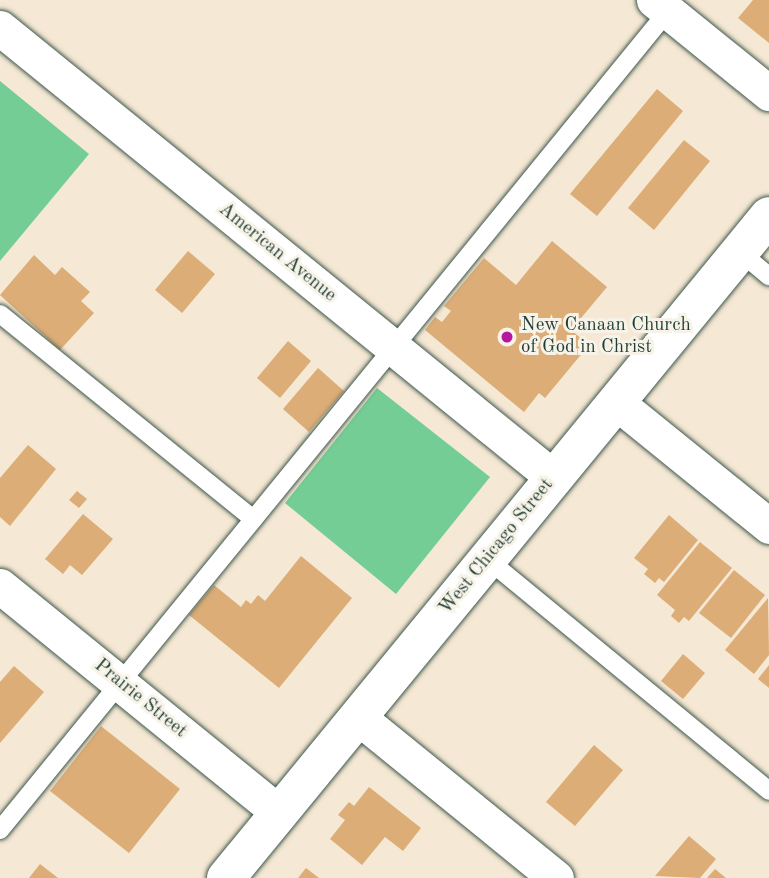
<!DOCTYPE html>
<html>
<head>
<meta charset="utf-8">
<style>
	body { margin:0 }
	#map { position:relative; width:769px; height:878px; overflow:hidden; background:#f5e8d4; font-family:"Old Standard TT",serif }
	div>[style] { position:absolute }
	.green>* { inset:0; background:#73cd94 }
	.building>* { inset:0; background:#dcad77 }
	.roads { filter:drop-shadow(0 0 2px #3f574c) drop-shadow(0 0 2px #3f574c) }
	.service>* { height:18px; margin:-9px; padding:0 9px; transform-origin:9px; border-radius:9px; background:#fff }
	.minor>* { height:35px; margin:-17.5px; padding:0 17.5px; transform-origin:17.5px; border-radius:17.5px; background:#fff }
	.tertiary>* { height:38px; margin:-19px; padding:0 19px; transform-origin:19px; border-radius:19px; background:#fff }
	.dots>* { width:19px; height:19px; translate:-50% -50%; box-sizing:border-box; border:4px solid #f7f3e8; border-radius:50% }
	span { translate:-50% -50%; white-space:nowrap; text-align:center; line-height:1.15; -webkit-text-stroke:6px #f7f3e8; paint-order:stroke }
	.street-label { font-size:19px; color:#1f3d34 }
	.poi-label { font-size:19px; color:#1f3d34 }
	.left { translate:0 -50%; text-align:left }
</style>
</head>
<body>
<div id="map">
	<div class="green">
		<div style="clip-path:polygon(0 81px,89px 154px,0 261px)"></div>
		<div style="clip-path:polygon(377px 388px,490px 477px,396px 594px,285px 503px)"></div>
	</div>
	<div class="building">
		<div style="clip-path:polygon(753px 0,769px 0,769px 43px,738px 18px)"></div>
		<div style="clip-path:polygon(657px 89px,683px 111px,597px 216px,570px 194px)"></div>
		<div style="clip-path:polygon(684px 140px,710px 161px,654px 230px,628px 208px)"></div>
		<div style="clip-path:polygon(552px 241px,607px 287px,571px 330px,589px 345px,545px 398px,539px 393px,524px 412px,425px 330px,435px 317px,442px 322px,451px 311px,444px 306px,484px 258px,516px 285px)"></div>
		<div style="clip-path:polygon(188px 251px,215px 274px,182px 313px,155px 290px)"></div>
		<div style="clip-path:polygon(34px 255px,55px 275px,62px 267px,90px 292px,81px 301px,94px 313px,60px 350px,0 295px)"></div>
		<div style="clip-path:polygon(288px 341px,311px 361px,280px 398px,257px 378px)"></div>
		<div style="clip-path:polygon(318px 368px,344px 391px,309px 432px,283px 409px)"></div>
		<div style="clip-path:polygon(28px 445px,56px 469px,10px 526px,0 517px,0 478px)"></div>
		<div style="clip-path:polygon(77px 491px,87px 499px,79px 508px,69px 500px)"></div>
		<div style="clip-path:polygon(83px 514px,113px 539px,82px 575px,70px 565px,63px 574px,45px 559px)"></div>
		<div style="clip-path:polygon(669px 515px,698px 540px,664px 582px,659px 578px,655px 583px,644px 574px,648px 569px,634px 558px)"></div>
		<div style="clip-path:polygon(700px 542px,732px 568px,689px 621px,684px 617px,679px 623px,671px 616px,675px 610px,657px 595px)"></div>
		<div style="clip-path:polygon(301px 556px,352px 598px,279px 688px,189px 615px,214px 585px,241px 607px,246px 600px,251px 604px,258px 595px,265px 601px)"></div>
		<div style="clip-path:polygon(734px 570px,765px 595px,731px 638px,699px 613px)"></div>
		<div style="clip-path:polygon(768px 598px,769px 655px,754px 674px,725px 650px)"></div>
		<div style="clip-path:polygon(683px 654px,705px 673px,683px 699px,661px 681px)"></div>
		<div style="clip-path:polygon(769px 665px,769px 688px,758px 679px)"></div>
		<div style="clip-path:polygon(14px 666px,44px 692px,0 743px,0 682px)"></div>
		<div style="clip-path:polygon(101px 726px,180px 789px,129px 853px,50px 791px)"></div>
		<div style="clip-path:polygon(594px 745px,623px 770px,575px 826px,546px 802px)"></div>
		<div style="clip-path:polygon(369px 787px,421px 828px,403px 851px,385px 837px,362px 865px,330px 839px,345px 820px,338px 815px,349px 802px,354px 806px)"></div>
		<div style="clip-path:polygon(689px 836px,716px 859px,700px 878px,655px 876px)"></div>
		<div style="clip-path:polygon(40px 864px,58px 878px,29px 878px)"></div>
		<div style="clip-path:polygon(306px 868px,319px 878px,298px 878px)"></div>
		<div style="clip-path:polygon(715px 869px,726px 878px,707px 878px)"></div>
	</div>
	<div class="roads">
		<div class="service">
			<div style="left:740px;top:252px;width:38px;rotate:40deg"></div>
			<div style="left:0;top:314px;width:326px;rotate:39deg"></div>
			<div style="left:487px;top:559px;width:365px;rotate:39.4deg"></div>
			<div style="left:0;top:830px;width:1057px;rotate:-50.8deg"></div>
		</div>
		<div class="minor">
			<div style="left:654px;top:0;width:148px;rotate:39deg"></div>
			<div style="left:0;top:28px;width:714px;rotate:39.09deg"></div>
			<div style="left:616px;top:402px;width:197px;rotate:39deg"></div>
			<div style="left:0;top:586px;width:360px;rotate:39.1deg"></div>
			<div style="left:358px;top:717px;width:255px;rotate:39.1deg"></div>
		</div>
		<div class="tertiary">
			<div style="left:226px;top:878px;width:856px;rotate:-50.64deg"></div>
		</div>
	</div>
	<div class="dots">
		<div style="left:507px;top:337px;background:#b5179e"></div>
	</div>
	<div class="street-label">
		<span style="left:277px;top:253px;rotate:39deg">American Avenue</span>
		<span style="left:497px;top:547px;rotate:-51deg">West Chicago Street</span>
		<span style="left:140px;top:699px;rotate:39deg">Prairie Street</span>
	</div>
	<div class="poi-label">
		<span class="left" style="left:521px;top:337px">New Canaan Church<br>of God in Christ</span>
	</div>
</div>
</body>
</html>
